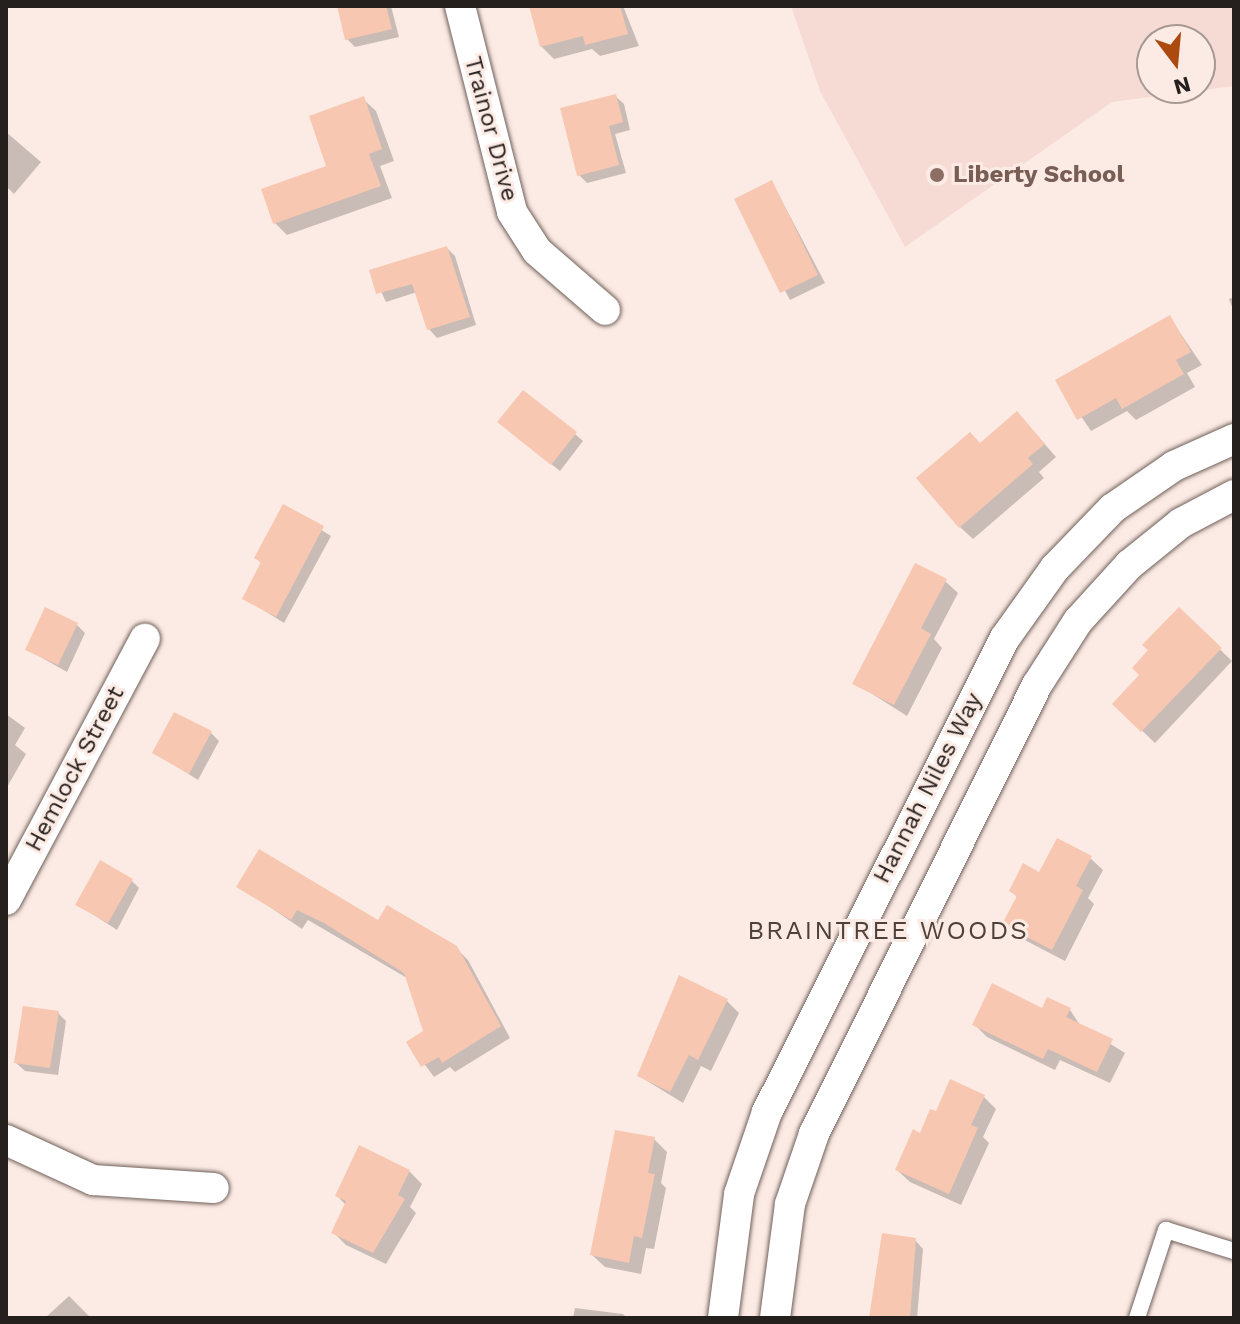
<!DOCTYPE html>
<html>
<head>
<meta charset="utf-8">
<style>
	body { margin:0 }
	#map { position:relative; width:1240px; height:1324px; overflow:hidden; background:#fcebe4; font-family:"Work Sans",sans-serif }
	div>[style] { position:absolute }
	.education>* { inset:0; background:#f5dbd4 }
	.shadow>* { inset:0; background:#0003 }
	.building>* { inset:0; background:#f8c7b1 }
	.roads { filter:drop-shadow(0 0 2px #6f605a) drop-shadow(0 0 2px #6f605a) }
	.lane>* { height:16px; margin:-8px; padding:0 8px; transform-origin:8px; border-radius:8px; background:#fff }
	.street>* { height:30px; margin:-15px; padding:0 15px; transform-origin:15px; border-radius:15px; background:#fff }
	.dots>* { width:22px; height:22px; translate:-50% -50%; box-sizing:border-box; border:4px solid #fcebe4; border-radius:50% }
	span { translate:-50% -50%; white-space:nowrap; text-align:center; line-height:1.15; -webkit-text-stroke:6px #fcebe4; paint-order:stroke }
	.street-label { font-size:24px; color:#251f1d }
	.education-label { font-size:24px; color:#785e54; font-weight:700 }
	.left { translate:0 -50%; text-align:left }
	.neighbourhood-label { font-size:26px; color:#4e413b; letter-spacing:2px }
	.frame { position:absolute; inset:0; border:8px solid #251f1d; pointer-events:none }
	.north { position:absolute; left:1136px; top:24px; width:80px; height:80px; box-sizing:border-box; background:#fcebe4; border:2px solid #a69994; border-radius:50%; rotate:164deg; font-size:22px; font-weight:700; line-height:32px; text-align:center; color:#251f1d }
	.north::after { content:''; display:block; margin:auto; width:28px; height:36px; background:#ab490e; clip-path:polygon(50% 0,100% 100%,50% 72%,0 100%) }
</style>
</head>
<body>
<div id="map">
	<div class="education">
		<div style="clip-path:polygon(evenodd,791px 6px,1234px 6px,1234px 86px,1112px 102px,905px 247px,820px 91px,791px 6px,1152px 40px,1200px 40px,1200px 88px,1152px 88px,1152px 40px)"></div>
	</div>
	<div class="shadow">
		<div style="clip-path:polygon(339px 6px,391px 6px,399px 37px,355px 47px,347px 39px)"></div>
		<div style="clip-path:polygon(531px 6px,623px 6px,639px 46px,600px 56px,592px 49px,554px 59px,541px 46px)"></div>
		<div style="clip-path:polygon(615px 96px,624px 104px,630px 130px,615px 134px,626px 173px,587px 183px,579px 175px)"></div>
		<div style="clip-path:polygon(363px 99px,376px 111px,394px 161px,380px 166px,392px 198px,287px 235px,275px 223px,329px 167px)"></div>
		<div style="clip-path:polygon(6px 132px,41px 162px,14px 194px,6px 186px)"></div>
		<div style="clip-path:polygon(772px 182px,825px 283px,790px 300px,736px 200px)"></div>
		<div style="clip-path:polygon(447px 248px,455px 256px,476px 325px,437px 338px,429px 329px,417px 292px,386px 302px,372px 272px)"></div>
		<div style="clip-path:polygon(1234px 297px,1234px 312px,1229px 299px)"></div>
		<div style="clip-path:polygon(1170px 318px,1202px 365px,1187px 373px,1195px 387px,1136px 420px,1127px 411px,1091px 431px,1057px 381px)"></div>
		<div style="clip-path:polygon(1029px 426px,1056px 457px,1039px 472px,1044px 478px,973px 539px,960px 527px,981px 445px)"></div>
		<div style="clip-path:polygon(508px 430px,575px 434px,583px 441px,560px 471px)"></div>
		<div style="clip-path:polygon(283px 506px,331px 536px,284px 623px,244px 598px,262px 564px,256px 558px)"></div>
		<div style="clip-path:polygon(945px 581px,958px 593px,934px 639px,942px 648px,907px 716px,855px 683px)"></div>
		<div style="clip-path:polygon(1179px 610px,1232px 661px,1155px 743px,1114px 704px,1142px 676px)"></div>
		<div style="clip-path:polygon(77px 625px,85px 633px,67px 672px,28px 650px)"></div>
		<div style="clip-path:polygon(6px 714px,25px 728px,15px 745px,26px 754px,6px 789px)"></div>
		<div style="clip-path:polygon(211px 733px,219px 741px,198px 780px,155px 753px)"></div>
		<div style="clip-path:polygon(1090px 858px,1103px 870px,1088px 898px,1094px 904px,1065px 961px,1017px 936px,1005px 924px,1018px 898px,1011px 891px)"></div>
		<div style="clip-path:polygon(131px 880px,139px 888px,117px 930px,77px 904px)"></div>
		<div style="clip-path:polygon(239px 886px,456px 948px,468px 960px,510px 1038px,455px 1072px,450px 1067px,434px 1077px,408px 1042px,425px 1032px,407px 978px,308px 920px,302px 929px)"></div>
		<div style="clip-path:polygon(680px 978px,726px 1000px,739px 1013px,711px 1071px,701px 1066px,683px 1103px,639px 1076px)"></div>
		<div style="clip-path:polygon(1043px 1010px,1070px 1010px,1080px 1025px,1125px 1053px,1110px 1083px,1060px 1060px,1055px 1070px,987px 1037px,975px 1025px)"></div>
		<div style="clip-path:polygon(58px 1013px,66px 1021px,58px 1075px,25px 1071px,16px 1063px)"></div>
		<div style="clip-path:polygon(984px 1097px,996px 1109px,983px 1137px,989px 1143px,961px 1205px,910px 1182px,897px 1170px,937px 1114px)"></div>
		<div style="clip-path:polygon(654px 1139px,667px 1152px,661px 1183px,666px 1188px,654px 1249px,646px 1248px,641px 1274px,605px 1267px,592px 1255px)"></div>
		<div style="clip-path:polygon(409px 1171px,422px 1184px,410px 1207px,416px 1213px,386px 1264px,346px 1245px,333px 1232px,346px 1205px,337px 1196px)"></div>
		<div style="clip-path:polygon(915px 1240px,923px 1249px,917px 1318px,871px 1318px)"></div>
		<div style="clip-path:polygon(69px 1296px,91px 1318px,45px 1318px)"></div>
		<div style="clip-path:polygon(575px 1308px,623px 1314px,627px 1318px,573px 1318px)"></div>
	</div>
	<div class="building">
		<div style="clip-path:polygon(337px 6px,386px 6px,392px 29px,345px 40px)"></div>
		<div style="clip-path:polygon(529px 6px,620px 6px,628px 34px,585px 45px,583px 36px,540px 47px)"></div>
		<div style="clip-path:polygon(616px 94px,623px 122px,609px 126px,619px 165px,577px 176px,560px 108px)"></div>
		<div style="clip-path:polygon(364px 96px,382px 149px,369px 154px,381px 186px,273px 224px,261px 189px,326px 166px,309px 116px)"></div>
		<div style="clip-path:polygon(772px 180px,818px 275px,780px 293px,734px 199px)"></div>
		<div style="clip-path:polygon(447px 246px,470px 317px,427px 330px,412px 284px,376px 294px,369px 270px)"></div>
		<div style="clip-path:polygon(1170px 315px,1191px 352px,1176px 360px,1184px 374px,1122px 409px,1116px 398px,1077px 420px,1055px 380px)"></div>
		<div style="clip-path:polygon(523px 390px,577px 432px,551px 465px,497px 422px)"></div>
		<div style="clip-path:polygon(1017px 411px,1045px 444px,1028px 458px,1033px 464px,959px 528px,916px 478px,970px 432px,980px 443px)"></div>
		<div style="clip-path:polygon(283px 504px,324px 526px,276px 617px,242px 599px,261px 562px,254px 558px)"></div>
		<div style="clip-path:polygon(915px 563px,947px 579px,921px 628px,931px 634px,894px 705px,852px 684px)"></div>
		<div style="clip-path:polygon(45px 607px,78px 623px,58px 665px,25px 650px)"></div>
		<div style="clip-path:polygon(1179px 607px,1222px 648px,1141px 732px,1112px 704px,1139px 675px,1132px 668px,1148px 650px,1142px 645px)"></div>
		<div style="clip-path:polygon(174px 712px,212px 731px,189px 774px,152px 753px)"></div>
		<div style="clip-path:polygon(1057px 838px,1092px 856px,1076px 886px,1083px 890px,1052px 950px,1002px 924px,1017px 896px,1009px 891px,1023px 863px,1039px 872px)"></div>
		<div style="clip-path:polygon(259px 849px,378px 920px,387px 905px,457px 946px,501px 1026px,442px 1063px,439px 1057px,421px 1067px,406px 1042px,423px 1031px,404px 973px,324px 923px,297px 910px,291px 920px,236px 887px)"></div>
		<div style="clip-path:polygon(100px 860px,133px 879px,108px 923px,75px 905px)"></div>
		<div style="clip-path:polygon(679px 975px,728px 999px,698px 1060px,689px 1055px,670px 1092px,637px 1076px)"></div>
		<div style="clip-path:polygon(992px 983px,1042px 1008px,1047px 997px,1071px 1008px,1066px 1017px,1113px 1039px,1097px 1072px,1048px 1049px,1043px 1059px,972px 1025px)"></div>
		<div style="clip-path:polygon(23px 1006px,59px 1011px,50px 1068px,14px 1063px)"></div>
		<div style="clip-path:polygon(950px 1079px,985px 1095px,971px 1125px,978px 1128px,949px 1194px,895px 1170px,913px 1129px,920px 1133px,930px 1109px,936px 1111px)"></div>
		<div style="clip-path:polygon(615px 1130px,655px 1137px,648px 1173px,655px 1174px,642px 1238px,634px 1236px,629px 1263px,590px 1255px)"></div>
		<div style="clip-path:polygon(359px 1145px,410px 1170px,398px 1195px,405px 1199px,373px 1253px,331px 1233px,346px 1201px,335px 1196px)"></div>
		<div style="clip-path:polygon(882px 1233px,916px 1238px,910px 1318px,869px 1318px)"></div>
	</div>
	<div class="roads">
		<div class="lane">
			<div style="left:1137px;top:1318px;width:93px;rotate:-71.8deg"></div>
			<div style="left:1166px;top:1230px;width:71px;rotate:17.2deg"></div>
		</div>
		<div class="street">
			<div style="left:460px;top:6px;width:212px;rotate:75.8deg"></div>
			<div style="left:512px;top:212px;width:46px;rotate:57.3deg"></div>
			<div style="left:537px;top:251px;width:90px;rotate:40.9deg"></div>
			<div style="left:6px;top:900px;width:296px;rotate:-62deg"></div>
			<div style="left:6px;top:1140px;width:96px;rotate:24.7deg"></div>
			<div style="left:93px;top:1180px;width:121px;rotate:3.8deg"></div>
			<div style="left:723px;top:1318px;width:125px;rotate:-82.6deg"></div>
			<div style="left:739px;top:1194px;width:87px;rotate:-71.1deg"></div>
			<div style="left:767px;top:1112px;width:530px;rotate:-63.34deg"></div>
			<div style="left:1005px;top:638px;width:86px;rotate:-54.5deg"></div>
			<div style="left:1055px;top:568px;width:83px;rotate:-46deg"></div>
			<div style="left:1113px;top:508px;width:74px;rotate:-34.5deg"></div>
			<div style="left:1174px;top:466px;width:66px;rotate:-24.2deg"></div>
			<div style="left:775px;top:1318px;width:115px;rotate:-82.5deg"></div>
			<div style="left:790px;top:1204px;width:74px;rotate:-71.1deg"></div>
			<div style="left:814px;top:1134px;width:501px;rotate:-63.59deg"></div>
			<div style="left:1037px;top:685px;width:76px;rotate:-57.4deg"></div>
			<div style="left:1078px;top:621px;width:76px;rotate:-47.7deg"></div>
			<div style="left:1129px;top:565px;width:67px;rotate:-38.9deg"></div>
			<div style="left:1181px;top:523px;width:60px;rotate:-27.8deg"></div>
		</div>
	</div>
	<div class="dots">
		<div style="left:937px;top:175px;background:#8d6e63"></div>
	</div>
	<div class="street-label">
		<span style="left:491px;top:129px;rotate:75deg">Trainor Drive</span>
		<span style="left:75px;top:769px;rotate:-62deg">Hemlock Street</span>
		<span style="left:928px;top:788px;rotate:-63deg">Hannah Niles Way</span>
	</div>
	<div class="education-label">
		<span class="left" style="left:953px;top:175px">Liberty School</span>
	</div>
	<div class="neighbourhood-label">
		<span style="left:888px;top:931px">BRAINTREE WOODS</span>
	</div>
	<div class="frame"></div>
	<div class="north">N</div>
</div>
</body>
</html>
